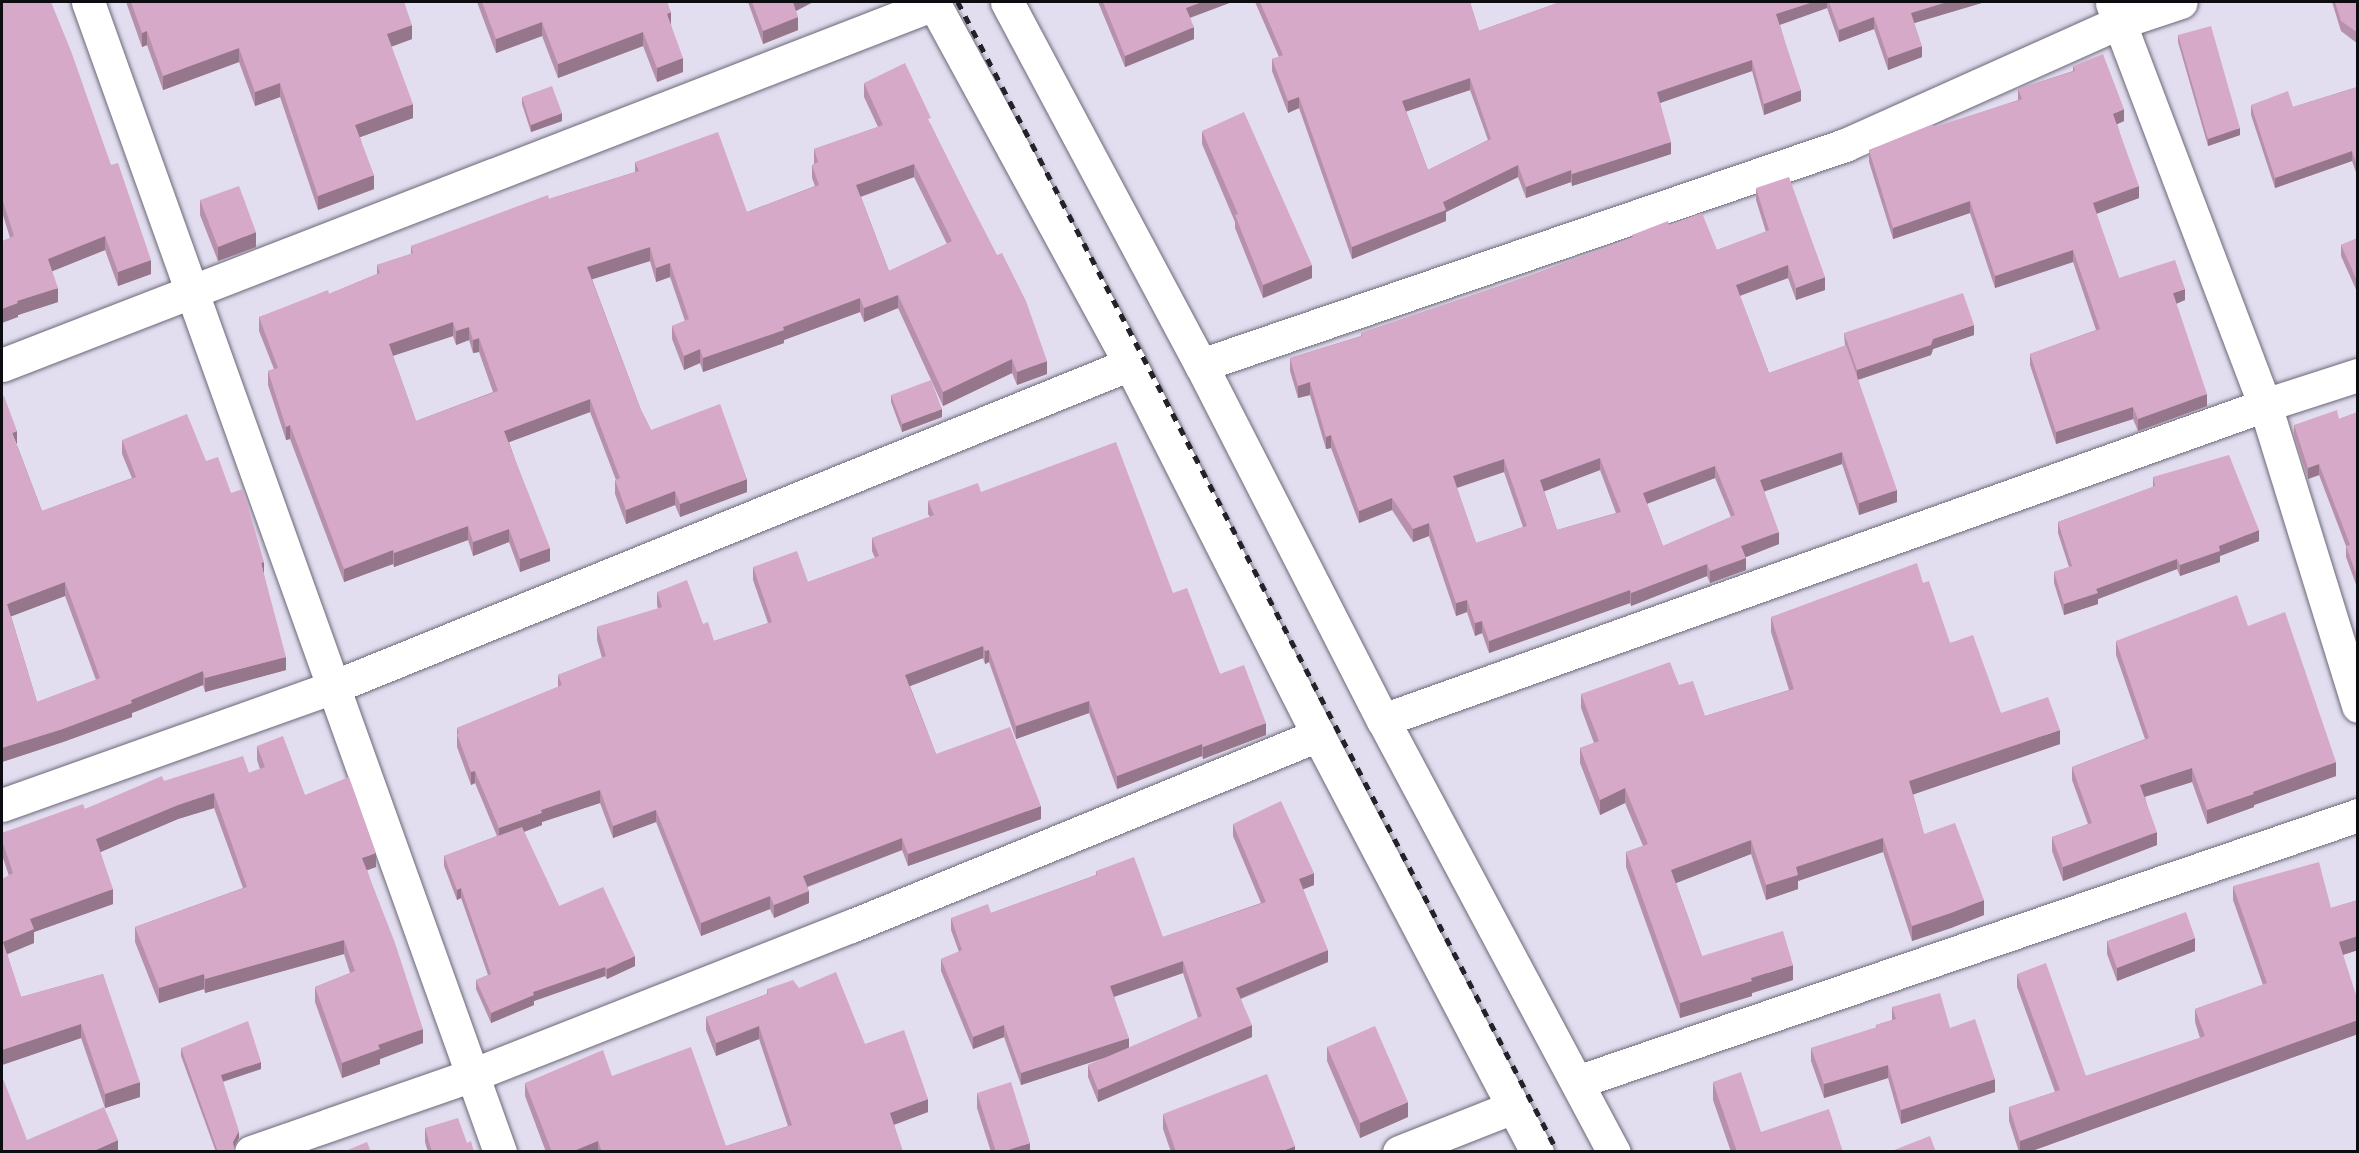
<!DOCTYPE html>
<html>
<head>
<meta charset="utf-8">
<style>
	body { margin:0 }
	#map { position:relative; width:2359px; height:1153px; overflow:hidden; background:#e2def0; font-family:Poppins,sans-serif }
	div>[style] { position:absolute }
	.roads { filter:drop-shadow(0 0 2px #6c6877) drop-shadow(0 0 2px #6c6877) }
	.minor>* { height:33px; margin:-16.5px; padding:0 16.5px; transform-origin:16.5px; border-radius:16.5px; background:#fff }
	.rail>* { height:4.5px; margin-top:-2.25px; transform-origin:0; background:repeating-linear-gradient(90deg,#232228 0 8px,transparent 0 16px) }
	.wall>* { inset:0; background:#b791ab }
	.shaded-wall>* { inset:0; background:#95768b }
	.building>* { inset:0; background:#d5a9c7 }
	span { translate:-50% -50%; white-space:nowrap; text-align:center; line-height:1.15; -webkit-text-stroke:6px #e2def0; paint-order:stroke }
	.frame { position:absolute; inset:0; border:3px solid #0d0c11; pointer-events:none }
</style>
</head>
<body>
<div id="map">
	<div class="roads">
		<div class="minor">
			<div style="left:88px;top:2px;width:1222px;rotate:70.29deg"></div>
			<div style="left:933px;top:2px;width:412px;rotate:61.4deg"></div>
			<div style="left:1130px;top:364px;width:416px;rotate:63.1deg"></div>
			<div style="left:1318px;top:735px;width:471px;rotate:62.3deg"></div>
			<div style="left:1007px;top:2px;width:412px;rotate:61.9deg"></div>
			<div style="left:1201px;top:365px;width:399px;rotate:62.9deg"></div>
			<div style="left:1383px;top:720px;width:490px;rotate:61.9deg"></div>
			<div style="left:2112px;top:3px;width:430px;rotate:69.2deg"></div>
			<div style="left:2265px;top:405px;width:315px;rotate:72.8deg"></div>
			<div style="left:2px;top:365px;width:999px;rotate:-21.17deg"></div>
			<div style="left:1201px;top:365px;width:681px;rotate:-18.86deg"></div>
			<div style="left:1845px;top:145px;width:299px;rotate:-24.1deg"></div>
			<div style="left:2118px;top:23px;width:66px;rotate:-18.4deg"></div>
			<div style="left:1383px;top:720px;width:937px;rotate:-19.65deg"></div>
			<div style="left:2265px;top:405px;width:98px;rotate:-17.9deg"></div>
			<div style="left:2px;top:805px;width:351px;rotate:-19.6deg"></div>
			<div style="left:333px;top:687px;width:860px;rotate:-22.06deg"></div>
			<div style="left:1577px;top:1082px;width:825px;rotate:-18.87deg"></div>
			<div style="left:251px;top:1152px;width:234px;rotate:-19.2deg"></div>
			<div style="left:472px;top:1075px;width:407px;rotate:-21.5deg"></div>
			<div style="left:851px;top:926px;width:505px;rotate:-22.24deg"></div>
			<div style="left:1399px;top:1152px;width:123px;rotate:-21.5deg"></div>
		</div>
	</div>
	<div class="rail">
		<div style="left:958px;top:2px;width:1297px;rotate:62.45deg"></div>
	</div>
	<div class="wall">
		<div style="clip-path:polygon(2px 2px,111px 165px,151px 274px,118px 286px,105px 250px,52px 271px,58px 302px,18px 315px,18px 317px,10px 238px,2px 212px)"></div>
		<div style="clip-path:polygon(126px 2px,404px 2px,412px 39px,391px 47px,413px 118px,360px 137px,374px 189px,318px 210px,280px 97px,255px 106px,239px 62px,163px 90px,147px 45px,142px 47px)"></div>
		<div style="clip-path:polygon(477px 2px,667px 2px,671px 25px,683px 72px,657px 82px,643px 46px,558px 78px,542px 36px,496px 53px)"></div>
		<div style="clip-path:polygon(748px 2px,813px 2px,796px 11px,798px 30px,763px 44px)"></div>
		<div style="clip-path:polygon(1098px 2px,1232px 2px,1190px 18px,1194px 39px,1125px 67px)"></div>
		<div style="clip-path:polygon(evenodd,1255px 2px,1470px 2px,1479px 31px,1560px 2px,1985px 2px,1914px 23px,1922px 57px,1888px 70px,1874px 29px,1839px 42px,1827px 8px,1780px 25px,1801px 101px,1764px 115px,1752px 71px,1660px 103px,1671px 154px,1572px 186px,1571px 182px,1526px 198px,1518px 177px,1446px 212px,1446px 221px,1352px 259px,1299px 108px,1288px 113px,1272px 71px,1272px 59px,1279px 57px,1255px 2px,1470px 90px,1488px 140px,1428px 170px,1406px 111px,1470px 90px)"></div>
		<div style="clip-path:polygon(2332px 2px,2358px 2px,2358px 44px,2341px 31px)"></div>
		<div style="clip-path:polygon(2178px 35px,2240px 135px,2208px 146px,2178px 42px)"></div>
		<div style="clip-path:polygon(2073px 66px,2124px 121px,2117px 124px,2139px 198px,2096px 214px,2119px 278px,2185px 300px,2176px 304px,2207px 406px,2138px 431px,2133px 419px,2056px 444px,2030px 365px,2030px 354px,2096px 330px,2073px 262px,1995px 288px,1970px 213px,1893px 239px,1869px 162px,1869px 150px,2018px 100px,2018px 89px,2073px 71px)"></div>
		<div style="clip-path:polygon(2358px 76px,2358px 178px,2352px 161px,2275px 188px,2251px 115px,2251px 105px,2293px 107px,2357px 87px)"></div>
		<div style="clip-path:polygon(evenodd,864px 83px,931px 125px,1047px 374px,1017px 385px,1012px 373px,943px 406px,898px 308px,864px 322px,860px 312px,784px 340px,784px 343px,703px 372px,700px 363px,684px 370px,672px 339px,672px 326px,685px 321px,670px 277px,656px 282px,650px 261px,592px 279px,641px 410px,651px 430px,747px 492px,680px 517px,675px 505px,626px 524px,615px 494px,615px 480px,616px 480px,590px 412px,509px 442px,550px 561px,520px 572px,509px 542px,473px 556px,468px 540px,394px 567px,393px 564px,344px 582px,290px 439px,286px 440px,268px 385px,268px 371px,274px 369px,259px 331px,259px 317px,329px 294px,377px 274px,377px 265px,411px 254px,411px 246px,549px 199px,635px 172px,635px 162px,747px 212px,815px 186px,812px 178px,812px 165px,814px 164px,814px 149px,878px 127px,864px 97px,864px 83px,914px 177px,947px 244px,889px 271px,861px 197px,914px 177px,864px 83px,453px 336px,456px 345px,469px 340px,473px 353px,479px 352px,493px 392px,416px 421px,393px 356px,453px 336px)"></div>
		<div style="clip-path:polygon(522px 97px,562px 121px,531px 132px,522px 104px)"></div>
		<div style="clip-path:polygon(1202px 131px,1312px 278px,1263px 298px,1235px 228px,1235px 222px,1202px 144px)"></div>
		<div style="clip-path:polygon(evenodd,1756px 188px,1825px 290px,1796px 300px,1788px 278px,1740px 296px,1769px 373px,1845px 346px,1844px 333px,1974px 335px,1933px 349px,1931px 355px,1858px 380px,1897px 502px,1859px 515px,1842px 464px,1764px 491px,1779px 544px,1746px 557px,1746px 570px,1710px 583px,1707px 576px,1631px 606px,1630px 603px,1489px 653px,1482px 633px,1475px 636px,1467px 612px,1456px 616px,1429px 536px,1413px 542px,1392px 510px,1359px 523px,1331px 448px,1326px 449px,1310px 395px,1298px 398px,1290px 371px,1290px 358px,1361px 336px,1361px 333px,1529px 276px,1632px 238px,1632px 235px,1669px 225px,1717px 250px,1766px 232px,1756px 200px,1756px 188px,1600px 470px,1616px 513px,1557px 530px,1544px 491px,1600px 470px,1756px 188px,1504px 472px,1523px 527px,1476px 543px,1457px 488px,1504px 472px,1756px 188px,1715px 478px,1731px 517px,1663px 546px,1647px 504px,1715px 478px)"></div>
		<div style="clip-path:polygon(200px 200px,256px 247px,218px 261px,200px 215px)"></div>
		<div style="clip-path:polygon(2358px 238px,2358px 294px,2341px 256px,2341px 245px)"></div>
		<div style="clip-path:polygon(891px 395px,942px 417px,902px 432px,891px 402px)"></div>
		<div style="clip-path:polygon(2358px 412px,2358px 590px,2346px 557px,2346px 546px,2319px 475px,2308px 479px,2294px 436px,2294px 425px,2339px 419px)"></div>
		<div style="clip-path:polygon(evenodd,122px 440px,206px 461px,231px 493px,264px 575px,286px 670px,205px 692px,203px 685px,132px 713px,132px 717px,63px 742px,2px 762px,17px 445px,42px 511px,132px 478px,122px 454px,122px 440px,65px 596px,96px 680px,37px 702px,11px 616px,65px 596px)"></div>
		<div style="clip-path:polygon(2153px 477px,2259px 541px,2220px 556px,2220px 562px,2180px 576px,2177px 569px,2098px 599px,2098px 604px,2064px 615px,2054px 583px,2054px 572px,2069px 567px,2058px 533px,2058px 522px,2153px 487px)"></div>
		<div style="clip-path:polygon(981px 492px,1173px 593px,1220px 674px,1266px 735px,1203px 759px,1202px 756px,1117px 789px,1089px 713px,1016px 739px,989px 662px,985px 664px,983px 658px,910px 686px,936px 754px,1041px 819px,908px 866px,902px 850px,808px 887px,809px 903px,774px 918px,770px 909px,701px 936px,656px 822px,613px 838px,600px 803px,542px 822px,542px 825px,524px 832px,559px 906px,635px 966px,607px 979px,605px 976px,534px 1001px,534px 1005px,491px 1023px,476px 989px,476px 980px,488px 975px,461px 898px,457px 900px,444px 866px,444px 856px,497px 836px,475px 783px,471px 785px,457px 747px,457px 728px,558px 687px,558px 675px,602px 658px,597px 640px,597px 627px,658px 609px,657px 605px,657px 592px,703px 624px,714px 641px,768px 623px,753px 580px,753px 567px,808px 582px,875px 558px,872px 551px,872px 538px,930px 517px,928px 514px,928px 501px)"></div>
		<div style="clip-path:polygon(1923px 583px,1950px 643px,2001px 713px,2060px 744px,1913px 794px,1924px 834px,1984px 915px,1951px 928px,1912px 941px,1883px 852px,1798px 881px,1798px 889px,1766px 900px,1751px 854px,1676px 883px,1702px 956px,1793px 980px,1752px 993px,1752px 996px,1680px 1018px,1626px 867px,1626px 852px,1643px 846px,1625px 803px,1600px 815px,1580px 763px,1580px 748px,1594px 743px,1581px 708px,1581px 694px,1679px 685px,1705px 716px,1789px 690px,1771px 632px,1771px 617px)"></div>
		<div style="clip-path:polygon(2248px 626px,2336px 776px,2254px 805px,2254px 807px,2207px 824px,2192px 782px,2145px 797px,2157px 845px,2063px 881px,2052px 851px,2052px 837px,2088px 824px,2072px 780px,2072px 767px,2145px 739px,2116px 655px,2116px 641px)"></div>
		<div style="clip-path:polygon(257px 746px,376px 867px,367px 870px,423px 1043px,380px 1059px,380px 1064px,342px 1078px,315px 1002px,315px 987px,350px 973px,344px 954px,205px 993px,204px 989px,159px 1003px,135px 942px,135px 927px,243px 888px,214px 808px,178px 819px,100px 852px,113px 904px,34px 932px,34px 943px,7px 954px,21px 997px,103px 974px,140px 1097px,105px 1108px,81px 1038px,2px 1065px,9px 876px,2px 855px,2px 833px,85px 809px,164px 781px,249px 773px,260px 769px,257px 760px)"></div>
		<div style="clip-path:polygon(evenodd,1233px 824px,1314px 885px,1303px 889px,1328px 962px,1241px 999px,1252px 1037px,1098px 1102px,1088px 1077px,1088px 1065px,1112px 1055px,1021px 1085px,1004px 1037px,973px 1049px,941px 971px,941px 959px,959px 952px,951px 930px,951px 918px,991px 913px,1096px 875px,1096px 871px,1163px 937px,1261px 903px,1233px 836px,1233px 824px,1183px 973px,1198px 1018px,1129px 1048px,1114px 997px,1183px 973px)"></div>
		<div style="clip-path:polygon(2233px 886px,2331px 908px,2358px 900px,2358px 950px,2343px 955px,2358px 1034px,2029px 1152px,2019px 1152px,2009px 1121px,2009px 1107px,2055px 1092px,2017px 987px,2017px 974px,2086px 1076px,2200px 1038px,2195px 1022px,2195px 1009px,2263px 985px,2233px 900px)"></div>
		<div style="clip-path:polygon(2107px 941px,2195px 951px,2117px 981px,2107px 954px)"></div>
		<div style="clip-path:polygon(799px 988px,865px 1044px,928px 1112px,894px 1125px,903px 1152px,546px 1152px,525px 1096px,525px 1083px,612px 1076px,726px 1146px,788px 1126px,759px 1039px,716px 1056px,706px 1030px,706px 1017px,767px 994px,767px 989px)"></div>
		<div style="clip-path:polygon(1892px 1007px,1950px 1028px,1995px 1092px,1901px 1124px,1888px 1078px,1824px 1098px,1811px 1061px,1811px 1048px,1876px 1028px,1876px 1025px,1892px 1020px)"></div>
		<div style="clip-path:polygon(1327px 1047px,1408px 1117px,1360px 1138px,1327px 1061px)"></div>
		<div style="clip-path:polygon(181px 1048px,261px 1069px,223px 1082px,239px 1138px,234px 1147px,235px 1152px,216px 1152px,181px 1056px)"></div>
		<div style="clip-path:polygon(1713px 1082px,1761px 1132px,1843px 1152px,1731px 1152px,1713px 1100px)"></div>
		<div style="clip-path:polygon(977px 1093px,1030px 1152px,991px 1152px,977px 1108px)"></div>
		<div style="clip-path:polygon(1163px 1114px,1295px 1152px,1171px 1152px,1163px 1129px)"></div>
		<div style="clip-path:polygon(425px 1128px,467px 1143px,474px 1152px,428px 1152px,425px 1142px)"></div>
	</div>
	<div class="shaded-wall">
		<div style="clip-path:polygon(792px 2px,813px 2px,792px 13px)"></div>
		<div style="clip-path:polygon(1202px 2px,1232px 2px,1186px 19px,1186px 8px)"></div>
		<div style="clip-path:polygon(1813px 2px,1827px 2px,1827px 8px,1776px 26px,1776px 14px)"></div>
		<div style="clip-path:polygon(1947px 2px,1985px 2px,1911px 24px,1911px 13px)"></div>
		<div style="clip-path:polygon(671px 12px,671px 26px,667px 14px)"></div>
		<div style="clip-path:polygon(798px 17px,798px 30px,763px 44px,763px 31px)"></div>
		<div style="clip-path:polygon(1874px 17px,1874px 29px,1839px 42px,1839px 30px)"></div>
		<div style="clip-path:polygon(542px 22px,542px 36px,496px 53px,496px 39px)"></div>
		<div style="clip-path:polygon(412px 25px,412px 39px,387px 48px,387px 34px)"></div>
		<div style="clip-path:polygon(1194px 27px,1194px 39px,1125px 67px,1125px 56px)"></div>
		<div style="clip-path:polygon(147px 31px,147px 45px,142px 47px,142px 33px)"></div>
		<div style="clip-path:polygon(643px 32px,643px 46px,558px 78px,558px 64px)"></div>
		<div style="clip-path:polygon(1922px 46px,1922px 57px,1888px 70px,1888px 58px)"></div>
		<div style="clip-path:polygon(239px 48px,239px 62px,163px 90px,163px 76px)"></div>
		<div style="clip-path:polygon(683px 58px,683px 72px,657px 82px,657px 68px)"></div>
		<div style="clip-path:polygon(1752px 60px,1752px 71px,1657px 104px,1657px 92px)"></div>
		<div style="clip-path:polygon(1470px 78px,1470px 90px,1402px 113px,1402px 101px)"></div>
		<div style="clip-path:polygon(280px 83px,280px 97px,255px 106px,255px 92px)"></div>
		<div style="clip-path:polygon(1801px 90px,1801px 101px,1764px 115px,1764px 104px)"></div>
		<div style="clip-path:polygon(1299px 97px,1299px 108px,1288px 113px,1288px 101px)"></div>
		<div style="clip-path:polygon(413px 104px,413px 118px,355px 139px,355px 125px)"></div>
		<div style="clip-path:polygon(2124px 109px,2124px 121px,2113px 126px,2113px 114px)"></div>
		<div style="clip-path:polygon(562px 113px,562px 121px,531px 132px,531px 125px)"></div>
		<div style="clip-path:polygon(2240px 128px,2240px 135px,2208px 146px,2208px 139px)"></div>
		<div style="clip-path:polygon(1671px 142px,1671px 154px,1572px 186px,1572px 174px)"></div>
		<div style="clip-path:polygon(2352px 151px,2352px 161px,2275px 188px,2275px 178px)"></div>
		<div style="clip-path:polygon(914px 164px,914px 177px,856px 198px,856px 185px)"></div>
		<div style="clip-path:polygon(1518px 165px,1518px 177px,1446px 212px,1446px 221px,1352px 259px,1352px 247px)"></div>
		<div style="clip-path:polygon(1571px 170px,1571px 182px,1526px 198px,1526px 187px)"></div>
		<div style="clip-path:polygon(374px 175px,374px 189px,318px 210px,318px 196px)"></div>
		<div style="clip-path:polygon(2139px 186px,2139px 198px,2093px 215px,2093px 203px)"></div>
		<div style="clip-path:polygon(1970px 201px,1970px 213px,1893px 239px,1893px 228px)"></div>
		<div style="clip-path:polygon(256px 232px,256px 247px,218px 261px,218px 247px)"></div>
		<div style="clip-path:polygon(105px 236px,105px 250px,48px 273px,48px 259px)"></div>
		<div style="clip-path:polygon(650px 247px,650px 261px,587px 281px,587px 267px)"></div>
		<div style="clip-path:polygon(2073px 250px,2073px 262px,1995px 288px,1995px 276px)"></div>
		<div style="clip-path:polygon(151px 260px,151px 274px,118px 286px,118px 272px)"></div>
		<div style="clip-path:polygon(670px 263px,670px 277px,656px 282px,656px 268px)"></div>
		<div style="clip-path:polygon(1312px 265px,1312px 278px,1263px 298px,1263px 285px)"></div>
		<div style="clip-path:polygon(1788px 265px,1788px 278px,1736px 297px,1736px 285px)"></div>
		<div style="clip-path:polygon(1825px 277px,1825px 290px,1796px 300px,1796px 288px)"></div>
		<div style="clip-path:polygon(58px 288px,58px 302px,18px 315px,18px 317px,2px 323px,2px 309px,17px 301px)"></div>
		<div style="clip-path:polygon(2185px 289px,2185px 300px,2173px 305px,2173px 293px)"></div>
		<div style="clip-path:polygon(898px 295px,898px 308px,864px 322px,864px 308px)"></div>
		<div style="clip-path:polygon(860px 298px,860px 312px,784px 340px,784px 343px,703px 372px,703px 358px,783px 327px)"></div>
		<div style="clip-path:polygon(453px 322px,453px 336px,389px 357px,389px 344px)"></div>
		<div style="clip-path:polygon(1974px 325px,1974px 335px,1933px 349px,1931px 355px,1857px 380px,1857px 370px,1933px 339px)"></div>
		<div style="clip-path:polygon(469px 327px,469px 340px,456px 345px,456px 331px)"></div>
		<div style="clip-path:polygon(479px 338px,479px 352px,473px 353px,473px 340px)"></div>
		<div style="clip-path:polygon(700px 349px,700px 363px,684px 370px,684px 356px)"></div>
		<div style="clip-path:polygon(1012px 359px,1012px 373px,943px 406px,943px 392px)"></div>
		<div style="clip-path:polygon(1047px 361px,1047px 374px,1017px 385px,1017px 372px)"></div>
		<div style="clip-path:polygon(1310px 382px,1310px 395px,1298px 398px,1298px 386px)"></div>
		<div style="clip-path:polygon(2207px 394px,2207px 406px,2138px 431px,2138px 419px)"></div>
		<div style="clip-path:polygon(590px 399px,590px 412px,504px 444px,504px 431px)"></div>
		<div style="clip-path:polygon(2133px 407px,2133px 419px,2056px 444px,2056px 432px)"></div>
		<div style="clip-path:polygon(942px 409px,942px 417px,902px 432px,902px 424px)"></div>
		<div style="clip-path:polygon(290px 425px,290px 439px,286px 440px,286px 427px)"></div>
		<div style="clip-path:polygon(17px 431px,17px 445px,12px 433px)"></div>
		<div style="clip-path:polygon(1331px 435px,1331px 448px,1326px 449px,1326px 437px)"></div>
		<div style="clip-path:polygon(1842px 452px,1842px 464px,1760px 493px,1760px 480px)"></div>
		<div style="clip-path:polygon(1600px 458px,1600px 470px,1540px 493px,1540px 480px)"></div>
		<div style="clip-path:polygon(1504px 459px,1504px 472px,1453px 489px,1453px 476px)"></div>
		<div style="clip-path:polygon(2319px 464px,2319px 475px,2308px 479px,2308px 468px)"></div>
		<div style="clip-path:polygon(1715px 466px,1715px 478px,1643px 505px,1643px 493px)"></div>
		<div style="clip-path:polygon(747px 479px,747px 492px,680px 517px,680px 504px)"></div>
		<div style="clip-path:polygon(1897px 490px,1897px 502px,1859px 515px,1859px 503px)"></div>
		<div style="clip-path:polygon(675px 491px,675px 505px,626px 524px,626px 510px)"></div>
		<div style="clip-path:polygon(1392px 498px,1392px 510px,1359px 523px,1359px 511px)"></div>
		<div style="clip-path:polygon(1429px 523px,1429px 536px,1413px 542px,1413px 529px)"></div>
		<div style="clip-path:polygon(468px 526px,468px 540px,394px 567px,394px 553px)"></div>
		<div style="clip-path:polygon(509px 529px,509px 542px,473px 556px,473px 542px)"></div>
		<div style="clip-path:polygon(2259px 530px,2259px 541px,2220px 556px,2220px 562px,2180px 576px,2180px 565px,2219px 546px)"></div>
		<div style="clip-path:polygon(1779px 532px,1779px 544px,1741px 559px,1741px 546px)"></div>
		<div style="clip-path:polygon(550px 548px,550px 561px,520px 572px,520px 559px)"></div>
		<div style="clip-path:polygon(393px 550px,393px 564px,344px 582px,344px 569px)"></div>
		<div style="clip-path:polygon(1746px 558px,1746px 570px,1710px 583px,1710px 571px)"></div>
		<div style="clip-path:polygon(2177px 559px,2177px 569px,2098px 599px,2098px 604px,2064px 615px,2064px 604px,2096px 589px)"></div>
		<div style="clip-path:polygon(264px 562px,264px 575px,261px 563px)"></div>
		<div style="clip-path:polygon(1707px 564px,1707px 576px,1631px 606px,1631px 593px)"></div>
		<div style="clip-path:polygon(65px 582px,65px 596px,7px 618px,7px 604px)"></div>
		<div style="clip-path:polygon(1630px 590px,1630px 603px,1489px 653px,1489px 641px)"></div>
		<div style="clip-path:polygon(1467px 600px,1467px 612px,1456px 616px,1456px 603px)"></div>
		<div style="clip-path:polygon(1482px 621px,1482px 633px,1475px 636px,1475px 623px)"></div>
		<div style="clip-path:polygon(983px 646px,983px 658px,905px 688px,905px 675px)"></div>
		<div style="clip-path:polygon(989px 650px,989px 662px,985px 664px,985px 651px)"></div>
		<div style="clip-path:polygon(286px 657px,286px 670px,205px 692px,205px 678px)"></div>
		<div style="clip-path:polygon(203px 671px,203px 685px,132px 713px,132px 717px,63px 742px,2px 762px,2px 748px,131px 700px)"></div>
		<div style="clip-path:polygon(1089px 701px,1089px 713px,1016px 739px,1016px 726px)"></div>
		<div style="clip-path:polygon(1266px 723px,1266px 735px,1203px 759px,1203px 747px)"></div>
		<div style="clip-path:polygon(2060px 730px,2060px 744px,1909px 796px,1909px 781px)"></div>
		<div style="clip-path:polygon(1202px 744px,1202px 756px,1117px 789px,1117px 776px)"></div>
		<div style="clip-path:polygon(2336px 762px,2336px 776px,2254px 805px,2254px 807px,2207px 824px,2207px 810px,2253px 792px)"></div>
		<div style="clip-path:polygon(2192px 768px,2192px 782px,2140px 798px,2140px 785px)"></div>
		<div style="clip-path:polygon(475px 771px,475px 783px,471px 785px,471px 772px)"></div>
		<div style="clip-path:polygon(1625px 788px,1625px 803px,1600px 815px,1600px 800px)"></div>
		<div style="clip-path:polygon(600px 790px,600px 803px,542px 822px,542px 825px,499px 841px,499px 828px,541px 810px)"></div>
		<div style="clip-path:polygon(214px 793px,214px 808px,178px 819px,96px 854px,96px 839px,178px 805px)"></div>
		<div style="clip-path:polygon(1041px 806px,1041px 819px,908px 866px,908px 854px)"></div>
		<div style="clip-path:polygon(656px 810px,656px 822px,613px 838px,613px 826px)"></div>
		<div style="clip-path:polygon(2157px 832px,2157px 845px,2063px 881px,2063px 867px)"></div>
		<div style="clip-path:polygon(902px 838px,902px 850px,803px 888px,803px 876px)"></div>
		<div style="clip-path:polygon(1883px 838px,1883px 852px,1798px 881px,1798px 889px,1766px 900px,1766px 885px,1796px 867px)"></div>
		<div style="clip-path:polygon(1751px 840px,1751px 854px,1671px 885px,1671px 870px)"></div>
		<div style="clip-path:polygon(376px 853px,376px 867px,362px 872px,362px 858px)"></div>
		<div style="clip-path:polygon(1314px 873px,1314px 885px,1299px 891px,1299px 879px)"></div>
		<div style="clip-path:polygon(461px 888px,461px 898px,457px 900px,457px 890px)"></div>
		<div style="clip-path:polygon(113px 889px,113px 904px,34px 932px,34px 943px,3px 956px,3px 942px,30px 919px)"></div>
		<div style="clip-path:polygon(809px 891px,809px 903px,774px 918px,774px 905px)"></div>
		<div style="clip-path:polygon(770px 896px,770px 909px,701px 936px,701px 923px)"></div>
		<div style="clip-path:polygon(1984px 900px,1984px 915px,1951px 928px,1912px 941px,1912px 926px)"></div>
		<div style="clip-path:polygon(2358px 936px,2358px 950px,2339px 956px,2339px 942px)"></div>
		<div style="clip-path:polygon(2195px 938px,2195px 951px,2117px 981px,2117px 968px)"></div>
		<div style="clip-path:polygon(344px 940px,344px 954px,205px 993px,205px 979px)"></div>
		<div style="clip-path:polygon(1328px 950px,1328px 962px,1236px 1000px,1236px 988px)"></div>
		<div style="clip-path:polygon(635px 956px,635px 966px,607px 979px,607px 969px)"></div>
		<div style="clip-path:polygon(1183px 961px,1183px 973px,1110px 998px,1110px 986px)"></div>
		<div style="clip-path:polygon(1793px 965px,1793px 980px,1752px 993px,1752px 996px,1680px 1018px,1680px 1003px,1751px 978px)"></div>
		<div style="clip-path:polygon(605px 967px,605px 976px,534px 1001px,534px 1005px,491px 1023px,491px 1013px,533px 992px)"></div>
		<div style="clip-path:polygon(204px 974px,204px 989px,159px 1003px,159px 988px)"></div>
		<div style="clip-path:polygon(2358px 1020px,2358px 1034px,2029px 1152px,2020px 1152px,2020px 1141px)"></div>
		<div style="clip-path:polygon(81px 1024px,81px 1038px,2px 1065px,2px 1050px)"></div>
		<div style="clip-path:polygon(1004px 1025px,1004px 1037px,973px 1049px,973px 1037px)"></div>
		<div style="clip-path:polygon(1252px 1025px,1252px 1037px,1098px 1102px,1098px 1090px)"></div>
		<div style="clip-path:polygon(759px 1026px,759px 1039px,716px 1056px,716px 1043px)"></div>
		<div style="clip-path:polygon(423px 1029px,423px 1043px,380px 1059px,380px 1064px,342px 1078px,342px 1063px,378px 1045px)"></div>
		<div style="clip-path:polygon(1129px 1038px,1129px 1050px,1021px 1085px,1021px 1073px)"></div>
		<div style="clip-path:polygon(261px 1062px,261px 1069px,221px 1082px,221px 1075px)"></div>
		<div style="clip-path:polygon(1888px 1065px,1888px 1078px,1824px 1098px,1824px 1084px)"></div>
		<div style="clip-path:polygon(1995px 1079px,1995px 1092px,1901px 1124px,1901px 1110px)"></div>
		<div style="clip-path:polygon(140px 1082px,140px 1097px,105px 1108px,105px 1094px)"></div>
		<div style="clip-path:polygon(928px 1099px,928px 1112px,890px 1126px,890px 1113px)"></div>
		<div style="clip-path:polygon(1408px 1102px,1408px 1117px,1360px 1138px,1360px 1123px)"></div>
		<div style="clip-path:polygon(239px 1131px,239px 1138px,233px 1149px,233px 1142px)"></div>
		<div style="clip-path:polygon(118px 1140px,118px 1152px,91px 1152px)"></div>
		<div style="clip-path:polygon(598px 1141px,598px 1152px,571px 1152px)"></div>
		<div style="clip-path:polygon(1030px 1143px,1030px 1152px,1002px 1152px)"></div>
		<div style="clip-path:polygon(1295px 1146px,1295px 1152px,1280px 1152px)"></div>
	</div>
	<div class="building">
		<div style="clip-path:polygon(2px 2px,51px 2px,71px 51px,111px 165px,118px 163px,151px 260px,118px 272px,105px 236px,48px 259px,58px 288px,17px 301px,18px 303px,2px 309px,2px 241px,14px 236px,2px 198px)"></div>
		<div style="clip-path:polygon(131px 2px,404px 2px,412px 25px,387px 34px,413px 104px,355px 125px,374px 175px,318px 196px,280px 83px,255px 92px,239px 48px,163px 76px,147px 31px,142px 33px)"></div>
		<div style="clip-path:polygon(482px 2px,667px 2px,671px 12px,667px 14px,683px 58px,657px 68px,643px 32px,558px 64px,542px 22px,496px 39px)"></div>
		<div style="clip-path:polygon(752px 2px,793px 2px,798px 17px,763px 31px)"></div>
		<div style="clip-path:polygon(1103px 2px,1202px 2px,1186px 8px,1194px 27px,1125px 56px)"></div>
		<div style="clip-path:polygon(evenodd,1260px 2px,1470px 2px,1479px 31px,1560px 2px,1813px 2px,1776px 14px,1801px 90px,1764px 104px,1752px 60px,1657px 92px,1671px 142px,1572px 174px,1571px 170px,1526px 187px,1518px 165px,1443px 202px,1446px 210px,1352px 247px,1299px 97px,1288px 101px,1272px 59px,1283px 55px,1260px 2px,1470px 78px,1491px 139px,1428px 170px,1402px 101px,1470px 78px)"></div>
		<div style="clip-path:polygon(1829px 2px,1947px 2px,1911px 13px,1922px 46px,1888px 58px,1874px 17px,1839px 30px)"></div>
		<div style="clip-path:polygon(2335px 2px,2358px 2px,2358px 33px,2341px 21px)"></div>
		<div style="clip-path:polygon(2211px 26px,2240px 128px,2208px 139px,2178px 35px)"></div>
		<div style="clip-path:polygon(2103px 54px,2124px 109px,2113px 114px,2139px 186px,2093px 203px,2119px 278px,2175px 260px,2185px 289px,2173px 293px,2207px 394px,2138px 419px,2133px 407px,2056px 432px,2030px 354px,2100px 329px,2073px 250px,1995px 276px,1970px 201px,1893px 228px,1869px 150px,1933px 124px,1934px 127px,2022px 99px,2018px 89px,2075px 71px,2073px 66px)"></div>
		<div style="clip-path:polygon(evenodd,905px 63px,931px 118px,928px 119px,964px 191px,997px 255px,1002px 253px,1026px 301px,1047px 361px,1017px 372px,1012px 359px,943px 392px,898px 295px,864px 308px,860px 298px,783px 327px,784px 330px,703px 358px,700px 349px,684px 356px,672px 326px,689px 319px,670px 263px,656px 268px,650px 247px,587px 267px,641px 410px,651px 430px,720px 404px,747px 479px,680px 504px,675px 491px,626px 510px,615px 480px,620px 478px,590px 399px,504px 431px,550px 548px,520px 559px,509px 529px,473px 542px,468px 526px,394px 553px,393px 550px,344px 569px,290px 425px,286px 427px,268px 371px,278px 368px,259px 317px,328px 290px,329px 294px,380px 273px,377px 265px,413px 253px,411px 246px,548px 195px,549px 199px,639px 171px,635px 162px,718px 132px,747px 212px,819px 185px,812px 165px,818px 162px,814px 149px,883px 125px,864px 83px,905px 63px,914px 164px,952px 241px,889px 271px,856px 185px,914px 164px,905px 63px,453px 322px,456px 331px,469px 327px,473px 340px,479px 338px,498px 391px,416px 421px,389px 344px,453px 322px)"></div>
		<div style="clip-path:polygon(552px 86px,562px 113px,531px 125px,522px 97px)"></div>
		<div style="clip-path:polygon(2358px 87px,2358px 168px,2352px 151px,2275px 178px,2251px 105px,2288px 91px,2293px 107px)"></div>
		<div style="clip-path:polygon(1244px 112px,1312px 265px,1263px 285px,1235px 215px,1238px 214px,1202px 131px)"></div>
		<div style="clip-path:polygon(evenodd,1789px 177px,1825px 277px,1796px 288px,1788px 265px,1736px 285px,1769px 373px,1846px 345px,1897px 490px,1859px 503px,1842px 452px,1760px 480px,1779px 532px,1741px 546px,1746px 558px,1710px 571px,1707px 564px,1631px 593px,1630px 590px,1489px 641px,1482px 621px,1475px 623px,1467px 600px,1456px 603px,1429px 523px,1413px 529px,1392px 498px,1359px 511px,1331px 435px,1326px 437px,1310px 382px,1298px 386px,1290px 358px,1362px 336px,1361px 333px,1529px 276px,1633px 237px,1632px 235px,1668px 221px,1669px 225px,1702px 213px,1717px 250px,1769px 230px,1756px 188px,1789px 177px,1600px 458px,1621px 512px,1557px 530px,1540px 480px,1600px 458px,1789px 177px,1504px 459px,1527px 526px,1476px 543px,1453px 476px,1504px 459px,1789px 177px,1715px 466px,1735px 515px,1663px 546px,1643px 493px,1715px 466px)"></div>
		<div style="clip-path:polygon(239px 186px,256px 232px,218px 247px,200px 200px)"></div>
		<div style="clip-path:polygon(2358px 238px,2358px 283px,2341px 245px)"></div>
		<div style="clip-path:polygon(1963px 293px,1974px 325px,1933px 339px,1931px 345px,1857px 370px,1844px 333px)"></div>
		<div style="clip-path:polygon(931px 380px,942px 409px,902px 424px,891px 395px)"></div>
		<div style="clip-path:polygon(evenodd,4px 396px,17px 431px,12px 433px,42px 511px,136px 477px,122px 440px,187px 414px,206px 461px,218px 457px,231px 493px,243px 489px,264px 562px,261px 563px,286px 657px,205px 678px,203px 671px,131px 700px,132px 703px,63px 729px,2px 748px,2px 397px,4px 396px,65px 582px,100px 678px,37px 702px,7px 604px,65px 582px)"></div>
		<div style="clip-path:polygon(2337px 410px,2339px 419px,2358px 412px,2358px 579px,2346px 546px,2350px 545px,2319px 464px,2308px 468px,2294px 425px)"></div>
		<div style="clip-path:polygon(1116px 442px,1173px 593px,1187px 588px,1220px 674px,1244px 665px,1266px 723px,1203px 747px,1202px 744px,1117px 776px,1089px 701px,1016px 726px,989px 650px,985px 651px,983px 646px,905px 675px,936px 754px,1010px 727px,1041px 806px,908px 854px,902px 838px,803px 876px,809px 891px,774px 905px,770px 896px,701px 923px,656px 810px,613px 826px,600px 790px,541px 810px,542px 813px,499px 828px,475px 771px,471px 772px,457px 734px,459px 733px,457px 728px,562px 685px,558px 675px,606px 656px,597px 627px,662px 607px,657px 592px,687px 580px,703px 624px,708px 622px,714px 641px,772px 622px,753px 567px,797px 551px,808px 582px,879px 556px,872px 538px,934px 515px,928px 501px,978px 483px,981px 492px)"></div>
		<div style="clip-path:polygon(2229px 455px,2259px 530px,2219px 546px,2220px 551px,2180px 565px,2177px 559px,2096px 589px,2098px 593px,2064px 604px,2054px 572px,2072px 566px,2058px 522px,2155px 486px,2153px 477px)"></div>
		<div style="clip-path:polygon(1917px 563px,1923px 583px,1929px 581px,1950px 643px,1973px 635px,2001px 713px,2048px 697px,2060px 730px,1909px 781px,1924px 834px,1955px 823px,1984px 900px,1951px 913px,1912px 926px,1883px 838px,1796px 867px,1798px 875px,1766px 885px,1751px 840px,1671px 870px,1702px 956px,1783px 931px,1793px 965px,1751px 978px,1752px 981px,1680px 1003px,1626px 852px,1648px 844px,1625px 788px,1600px 800px,1580px 748px,1599px 741px,1581px 694px,1670px 662px,1679px 685px,1693px 681px,1705px 716px,1794px 689px,1771px 617px)"></div>
		<div style="clip-path:polygon(2237px 595px,2248px 626px,2285px 612px,2336px 762px,2253px 792px,2254px 794px,2207px 810px,2192px 768px,2140px 785px,2157px 832px,2063px 867px,2052px 837px,2092px 823px,2072px 767px,2149px 738px,2116px 641px)"></div>
		<div style="clip-path:polygon(283px 736px,305px 795px,349px 777px,376px 853px,362px 858px,395px 943px,423px 1029px,378px 1045px,380px 1049px,342px 1063px,315px 987px,355px 971px,344px 940px,205px 979px,204px 974px,159px 988px,135px 927px,247px 887px,214px 793px,178px 805px,96px 839px,113px 889px,30px 919px,34px 929px,3px 942px,21px 997px,103px 974px,140px 1082px,105px 1094px,81px 1024px,2px 1050px,2px 879px,13px 873px,2px 840px,2px 833px,83px 804px,85px 809px,162px 776px,164px 781px,243px 756px,249px 773px,265px 767px,257px 746px)"></div>
		<div style="clip-path:polygon(1281px 801px,1314px 873px,1299px 879px,1328px 950px,1236px 988px,1252px 1025px,1098px 1090px,1088px 1065px,1202px 1016px,1183px 961px,1110px 986px,1129px 1038px,1021px 1073px,1004px 1025px,973px 1037px,941px 959px,962px 950px,951px 918px,988px 904px,991px 913px,1097px 875px,1096px 871px,1134px 857px,1163px 937px,1266px 902px,1233px 824px)"></div>
		<div style="clip-path:polygon(522px 827px,559px 906px,603px 887px,635px 956px,607px 969px,605px 967px,533px 992px,534px 995px,491px 1013px,476px 980px,491px 974px,461px 888px,457px 890px,444px 856px)"></div>
		<div style="clip-path:polygon(2319px 862px,2331px 908px,2358px 900px,2358px 936px,2339px 942px,2358px 1001px,2358px 1020px,2020px 1141px,2009px 1107px,2060px 1090px,2017px 974px,2046px 963px,2086px 1076px,2205px 1036px,2195px 1009px,2267px 983px,2233px 886px)"></div>
		<div style="clip-path:polygon(2186px 912px,2195px 938px,2117px 968px,2107px 941px)"></div>
		<div style="clip-path:polygon(836px 972px,865px 1044px,904px 1030px,928px 1099px,890px 1113px,903px 1152px,602px 1152px,598px 1141px,571px 1152px,552px 1152px,525px 1083px,603px 1050px,612px 1076px,691px 1047px,726px 1146px,792px 1125px,759px 1026px,716px 1043px,706px 1017px,768px 994px,767px 989px,793px 980px,799px 988px)"></div>
		<div style="clip-path:polygon(1940px 993px,1950px 1028px,1975px 1019px,1995px 1079px,1901px 1110px,1888px 1065px,1824px 1084px,1811px 1048px,1877px 1027px,1876px 1025px,1896px 1019px,1892px 1007px)"></div>
		<div style="clip-path:polygon(248px 1021px,261px 1062px,221px 1075px,239px 1131px,233px 1142px,235px 1152px,218px 1152px,181px 1048px)"></div>
		<div style="clip-path:polygon(1375px 1026px,1408px 1102px,1360px 1123px,1327px 1047px)"></div>
		<div style="clip-path:polygon(1741px 1072px,1761px 1132px,1829px 1109px,1843px 1152px,1737px 1152px,1713px 1082px)"></div>
		<div style="clip-path:polygon(1267px 1074px,1295px 1146px,1280px 1152px,1176px 1152px,1163px 1114px)"></div>
		<div style="clip-path:polygon(2px 1076px,27px 1140px,104px 1107px,118px 1140px,91px 1152px,2px 1152px)"></div>
		<div style="clip-path:polygon(1011px 1082px,1030px 1143px,1002px 1152px,996px 1152px,977px 1093px)"></div>
		<div style="clip-path:polygon(458px 1118px,467px 1143px,471px 1141px,474px 1152px,432px 1152px,425px 1128px)"></div>
		<div style="clip-path:polygon(1930px 1136px,1936px 1152px,1889px 1152px)"></div>
		<div style="clip-path:polygon(367px 1142px,371px 1152px,343px 1152px)"></div>
	</div>
	<div class="frame"></div>
</div>
</body>
</html>
